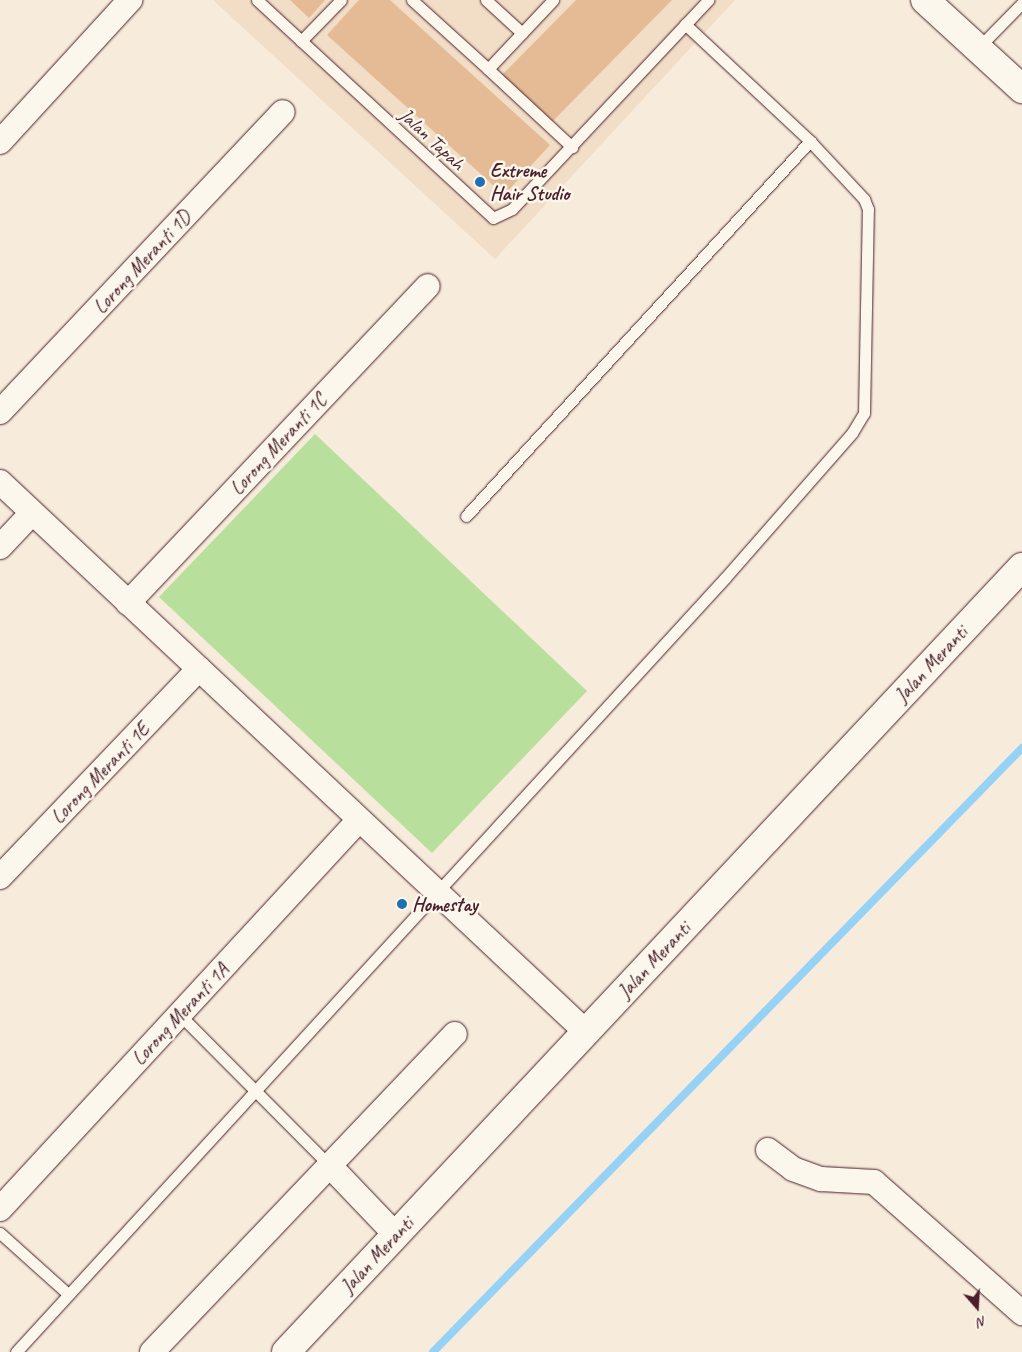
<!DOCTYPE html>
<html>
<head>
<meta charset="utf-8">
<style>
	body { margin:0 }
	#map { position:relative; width:1022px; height:1352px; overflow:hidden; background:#f7ebdb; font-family:Caveat,sans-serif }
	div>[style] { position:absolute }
	.built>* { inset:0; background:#f2ddc6 }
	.green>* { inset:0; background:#b8df9b }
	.stream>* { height:8px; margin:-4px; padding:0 4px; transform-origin:4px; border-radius:4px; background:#96d2f6 }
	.building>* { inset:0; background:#e5bb95 }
	.roads { filter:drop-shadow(0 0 1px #4a1f2b) drop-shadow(0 0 1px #4a1f2b) }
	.service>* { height:11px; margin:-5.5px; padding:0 5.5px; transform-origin:5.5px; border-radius:5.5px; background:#fbf7ec }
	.minor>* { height:24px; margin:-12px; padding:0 12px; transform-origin:12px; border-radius:12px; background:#fbf7ec }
	.primary>* { height:28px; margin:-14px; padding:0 14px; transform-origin:14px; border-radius:14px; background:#fbf7ec }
	.dots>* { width:14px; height:14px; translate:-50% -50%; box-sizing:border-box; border:2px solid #fbf7ec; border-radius:50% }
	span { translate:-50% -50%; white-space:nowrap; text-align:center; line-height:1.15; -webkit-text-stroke:5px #fbf7ec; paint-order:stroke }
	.street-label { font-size:20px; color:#4a1f2b }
	.poi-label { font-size:20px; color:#4a1f2b; font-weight:700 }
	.left { translate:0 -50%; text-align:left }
	.north { position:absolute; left:952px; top:1282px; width:50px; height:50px; -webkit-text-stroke:4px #fbf7ec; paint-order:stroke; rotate:161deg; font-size:14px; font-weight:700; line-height:20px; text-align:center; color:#4a1f2b }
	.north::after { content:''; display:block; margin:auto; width:18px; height:22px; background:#4a1f2b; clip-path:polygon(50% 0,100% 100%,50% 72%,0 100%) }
</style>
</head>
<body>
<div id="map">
	<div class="built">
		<div style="clip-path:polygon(213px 0,735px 0,495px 259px)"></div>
	</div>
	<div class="green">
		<div style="clip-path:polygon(315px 434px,587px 691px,432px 853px,159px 597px)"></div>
	</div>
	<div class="stream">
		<div style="left:433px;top:1352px;width:844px;rotate:-45.72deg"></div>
	</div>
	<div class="building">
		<div style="clip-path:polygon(290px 0,325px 0,309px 18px)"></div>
		<div style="clip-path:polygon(359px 0,390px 0,550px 145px,504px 195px,327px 35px)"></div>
		<div style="clip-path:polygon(576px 0,672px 0,549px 125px,500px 77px)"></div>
	</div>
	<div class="roads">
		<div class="service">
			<div style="left:257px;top:0;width:321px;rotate:42.7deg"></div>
			<div style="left:493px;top:218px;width:21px;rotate:-25deg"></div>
			<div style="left:512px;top:209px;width:287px;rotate:-46.8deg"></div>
			<div style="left:412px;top:0;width:103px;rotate:42.2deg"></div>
			<div style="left:488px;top:69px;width:95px;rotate:-46.7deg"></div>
			<div style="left:486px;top:0;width:49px;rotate:42.5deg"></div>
			<div style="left:301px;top:41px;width:57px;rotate:-45.7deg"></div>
			<div style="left:978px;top:48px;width:63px;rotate:-45.6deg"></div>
			<div style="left:488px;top:69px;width:115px;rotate:42.9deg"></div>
			<div style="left:466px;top:516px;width:509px;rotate:-47.47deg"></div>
			<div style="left:179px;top:1014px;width:216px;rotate:45.2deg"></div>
			<div style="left:0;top:1233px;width:91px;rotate:41.9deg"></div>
			<div style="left:16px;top:1352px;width:1050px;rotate:-47.51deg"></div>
			<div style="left:725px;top:578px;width:193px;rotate:-48.8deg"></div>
			<div style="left:852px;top:433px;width:23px;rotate:-59deg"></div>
			<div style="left:864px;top:413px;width:204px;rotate:-88.9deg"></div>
			<div style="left:868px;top:209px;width:11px;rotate:-112deg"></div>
			<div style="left:864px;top:199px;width:79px;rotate:-133deg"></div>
			<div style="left:810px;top:141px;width:171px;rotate:-136.9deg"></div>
		</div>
		<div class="minor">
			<div style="left:0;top:142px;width:193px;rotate:-47.5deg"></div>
			<div style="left:0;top:412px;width:412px;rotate:-46.7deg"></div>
			<div style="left:0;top:482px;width:804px;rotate:43.18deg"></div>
			<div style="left:0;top:547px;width:47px;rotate:-46.7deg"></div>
			<div style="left:128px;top:603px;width:436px;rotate:-46.6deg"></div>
			<div style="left:0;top:877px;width:288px;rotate:-46.3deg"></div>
			<div style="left:768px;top:1150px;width:31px;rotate:37deg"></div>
			<div style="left:793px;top:1169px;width:30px;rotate:20deg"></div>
			<div style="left:821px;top:1179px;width:53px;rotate:3.2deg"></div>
			<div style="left:874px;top:1182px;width:198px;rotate:41.5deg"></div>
			<div style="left:331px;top:1167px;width:94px;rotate:46.3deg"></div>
			<div style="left:0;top:1209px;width:529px;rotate:-47.3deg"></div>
			<div style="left:152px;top:1352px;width:439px;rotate:-46.4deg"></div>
		</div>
		<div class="primary">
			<div style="left:925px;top:0;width:132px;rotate:42.5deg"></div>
			<div style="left:286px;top:1352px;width:1076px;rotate:-46.85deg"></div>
		</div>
	</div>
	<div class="dots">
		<div style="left:480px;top:182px;background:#1f6fb2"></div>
		<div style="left:402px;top:904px;background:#1f6fb2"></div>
	</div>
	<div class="street-label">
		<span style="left:432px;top:139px;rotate:43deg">Jalan Tapah</span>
		<span style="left:142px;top:262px;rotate:-47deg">Lorong Meranti 1D</span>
		<span style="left:278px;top:444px;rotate:-47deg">Lorong Meranti 1C</span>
		<span style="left:931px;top:664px;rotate:-47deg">Jalan Meranti</span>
		<span style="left:100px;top:773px;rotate:-46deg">Lorong Meranti 1E</span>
		<span style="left:654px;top:960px;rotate:-47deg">Jalan Meranti</span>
		<span style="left:180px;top:1014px;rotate:-47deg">Lorong Meranti 1A</span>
		<span style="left:377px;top:1255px;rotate:-47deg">Jalan Meranti</span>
	</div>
	<div class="poi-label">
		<span class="left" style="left:490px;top:182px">Extreme<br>Hair Studio</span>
		<span class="left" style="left:412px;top:904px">Homestay</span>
	</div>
	<div class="north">N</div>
</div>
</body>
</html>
